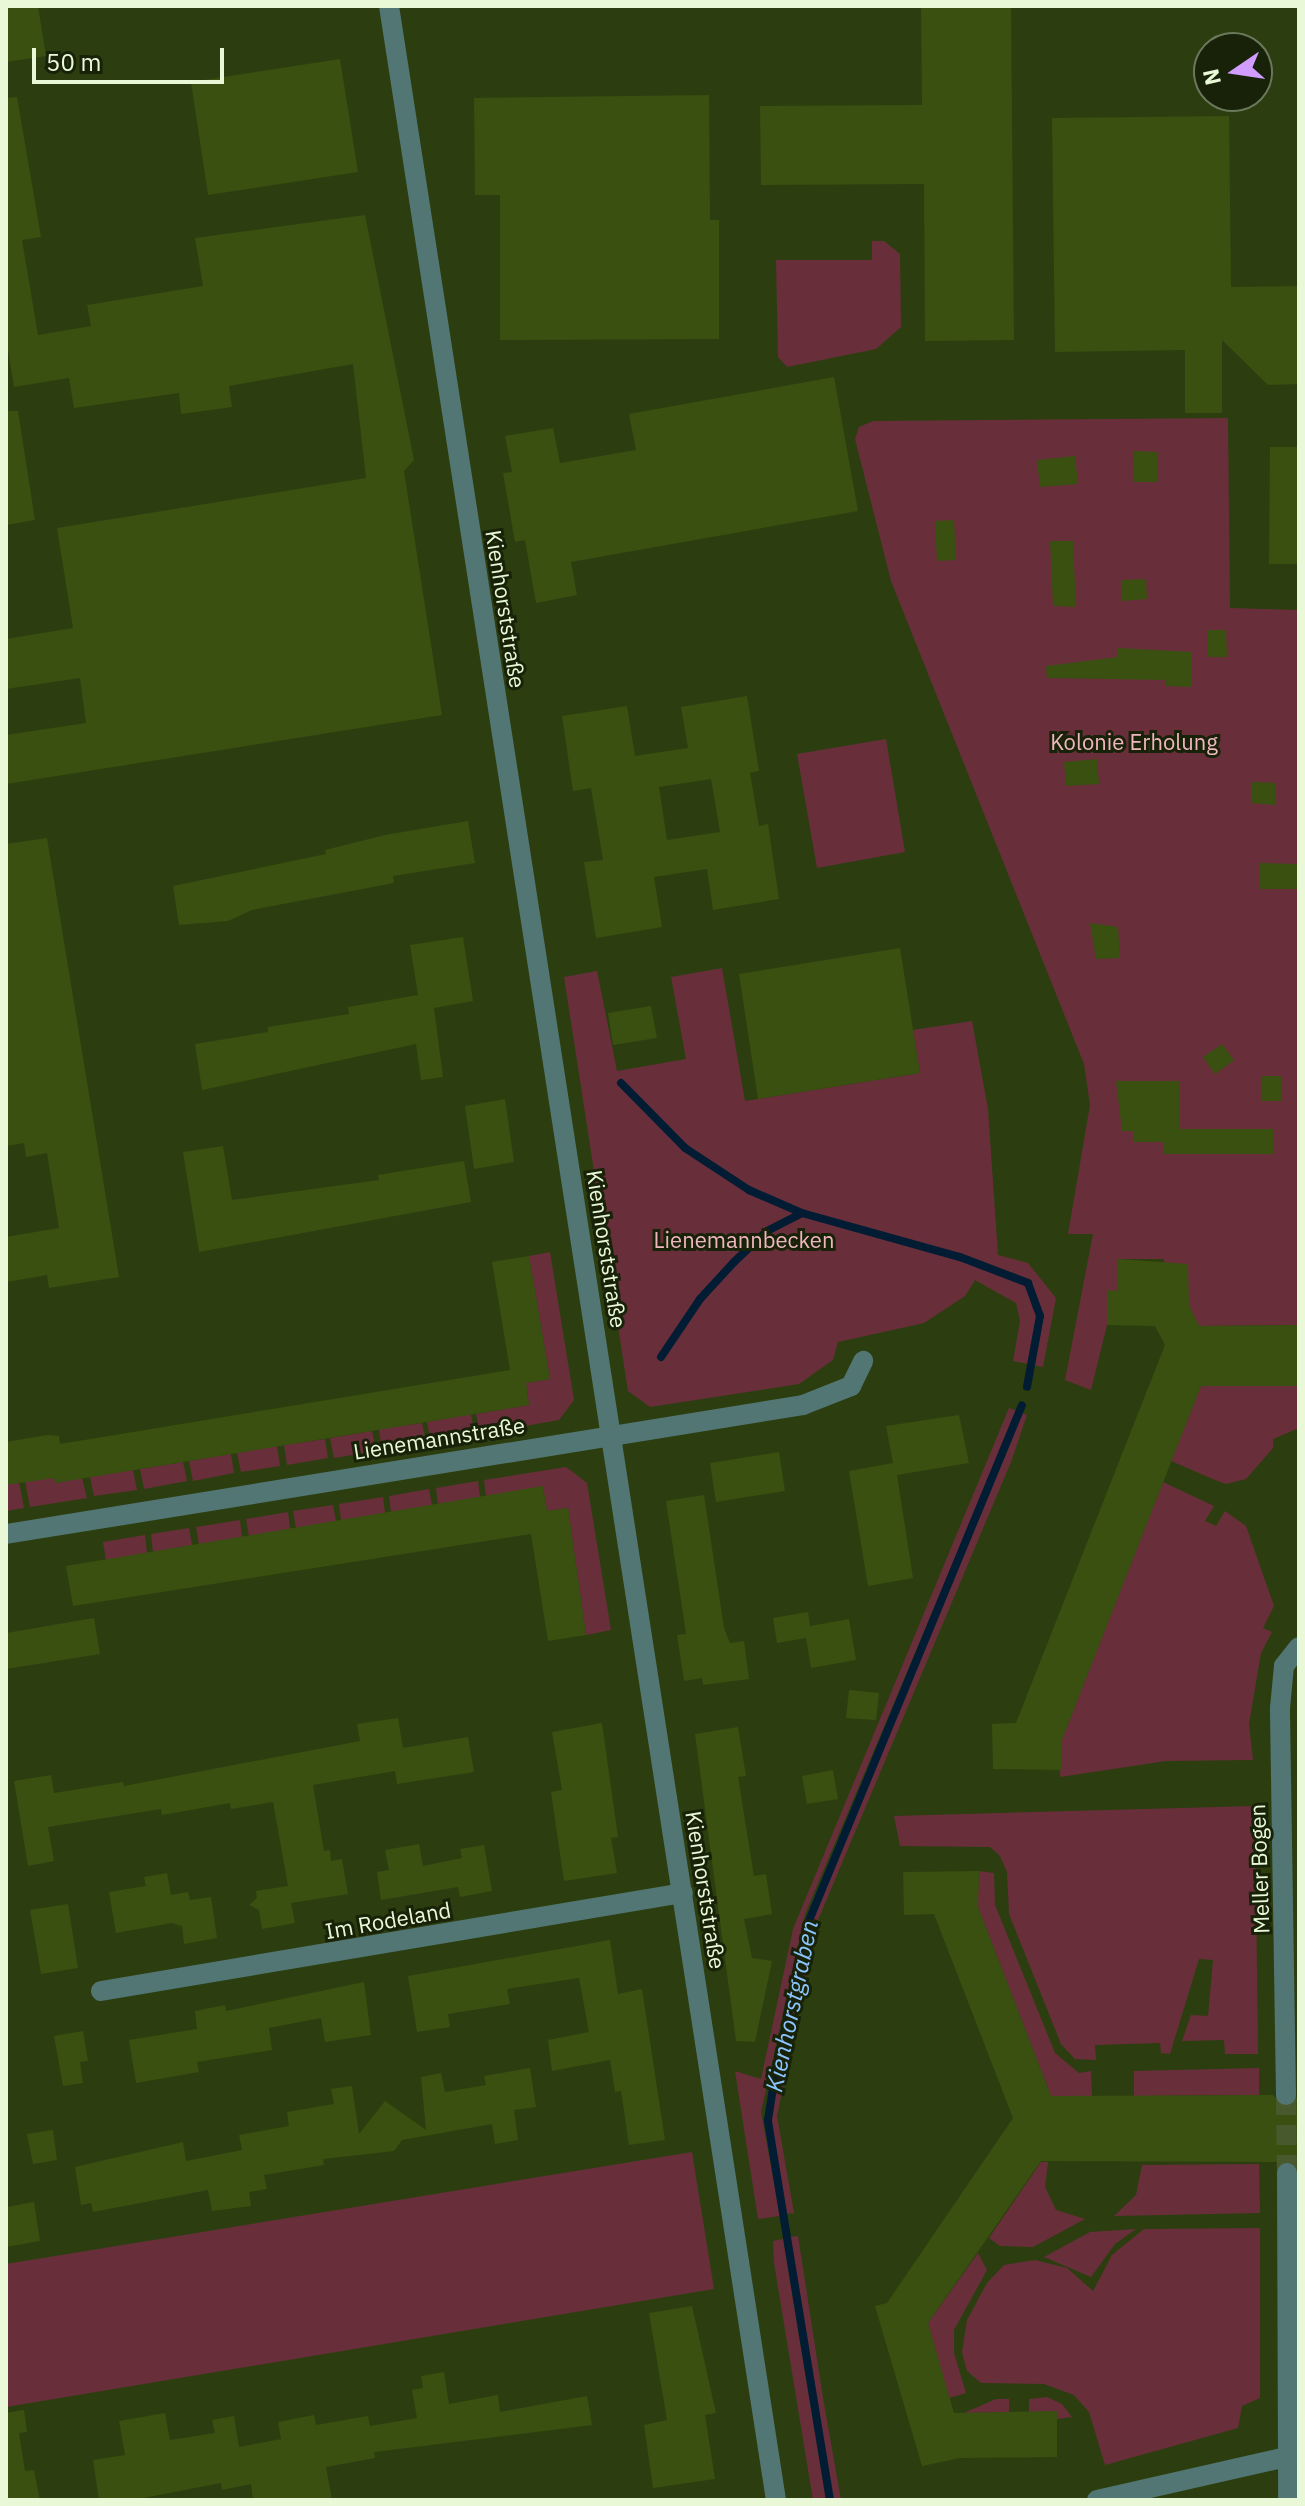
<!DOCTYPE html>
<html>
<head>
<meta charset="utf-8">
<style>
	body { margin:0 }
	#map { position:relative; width:1305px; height:2506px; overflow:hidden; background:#2c3e0f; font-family:"IBM Plex Sans",sans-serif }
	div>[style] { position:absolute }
	.green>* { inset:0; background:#682f3b }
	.stream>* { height:8px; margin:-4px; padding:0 4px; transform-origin:4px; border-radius:4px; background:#021c33 }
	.building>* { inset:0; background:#395010 }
	.minor-tunnel>* { height:20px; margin-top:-10px; transform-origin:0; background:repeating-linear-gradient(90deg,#485a2d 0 20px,transparent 0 30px) }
	.minor>* { height:20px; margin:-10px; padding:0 10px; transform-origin:10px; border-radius:10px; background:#527673 }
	span { translate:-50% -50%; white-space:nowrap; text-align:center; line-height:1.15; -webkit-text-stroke:6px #182209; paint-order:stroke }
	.street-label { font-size:22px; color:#e9f9d8 }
	.park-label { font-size:22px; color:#f0b6c0 }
	.water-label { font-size:24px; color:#8ac5fe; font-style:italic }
	.frame { position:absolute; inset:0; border:8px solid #e9f9d8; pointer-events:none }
	.north { position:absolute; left:1193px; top:32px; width:80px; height:80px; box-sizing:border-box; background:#182209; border:2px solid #6c785c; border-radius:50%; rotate:257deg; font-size:22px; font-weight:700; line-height:32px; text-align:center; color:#e9f9d8 }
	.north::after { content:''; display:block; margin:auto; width:28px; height:36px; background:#d19dfe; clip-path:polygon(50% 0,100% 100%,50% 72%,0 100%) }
	.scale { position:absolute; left:32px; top:48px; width:192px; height:36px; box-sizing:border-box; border:4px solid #e9f9d8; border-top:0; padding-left:10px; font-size:24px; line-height:28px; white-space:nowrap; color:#e9f9d8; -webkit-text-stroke:6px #182209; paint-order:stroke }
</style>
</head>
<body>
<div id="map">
	<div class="green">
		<div style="clip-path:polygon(872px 241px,884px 241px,900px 254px,901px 327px,876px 349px,787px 367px,778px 357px,776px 260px,872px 260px)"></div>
		<div style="clip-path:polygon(1228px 418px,1230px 608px,1299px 610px,1299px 1325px,1199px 1326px,1163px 1259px,1118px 1259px,1118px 1291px,1107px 1291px,1107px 1325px,1091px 1390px,1065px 1380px,1093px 1234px,1068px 1234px,1090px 1105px,1084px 1064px,891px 581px,855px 439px,859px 427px,873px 421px)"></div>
		<div style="clip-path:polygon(886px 739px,905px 852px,817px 868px,797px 754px)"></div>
		<div style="clip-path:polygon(722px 968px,745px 1101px,920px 1073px,913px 1030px,972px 1021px,988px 1109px,998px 1255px,1028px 1263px,1056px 1298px,1043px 1367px,1013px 1361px,1020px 1321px,1016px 1303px,975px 1280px,965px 1296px,924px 1323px,838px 1342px,833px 1360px,799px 1384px,650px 1407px,628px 1391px,564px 977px,597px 971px,617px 1071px,686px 1059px,671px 977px)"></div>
		<div style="clip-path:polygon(550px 1252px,574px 1400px,559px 1420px,480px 1434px,476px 1414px,529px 1405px,526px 1383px,550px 1379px,529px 1256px)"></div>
		<div style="clip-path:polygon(1201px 1386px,1299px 1386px,1299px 1428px,1273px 1439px,1273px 1448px,1246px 1479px,1226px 1484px,1215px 1480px,1171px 1461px)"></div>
		<div style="clip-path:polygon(1009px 1408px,1017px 1411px,805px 1914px,761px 2112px,780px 2216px,758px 2219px,735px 2071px,761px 2079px,793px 1929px)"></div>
		<div style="clip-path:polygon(1022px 1413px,1027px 1415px,1011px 1462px,818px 1920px,777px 2116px,794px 2213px,786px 2214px,770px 2112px,813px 1918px)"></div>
		<div style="clip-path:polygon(471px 1414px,475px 1435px,431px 1442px,427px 1422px)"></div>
		<div style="clip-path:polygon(422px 1423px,426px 1442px,382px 1450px,379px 1429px)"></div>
		<div style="clip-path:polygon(372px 1431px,376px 1451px,334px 1458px,330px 1438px)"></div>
		<div style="clip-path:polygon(325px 1439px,328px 1458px,287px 1465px,284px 1445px)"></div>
		<div style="clip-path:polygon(277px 1446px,280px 1466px,241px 1472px,237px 1453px)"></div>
		<div style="clip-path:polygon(231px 1454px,234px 1473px,193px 1481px,189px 1461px)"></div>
		<div style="clip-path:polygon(183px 1462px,187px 1481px,144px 1489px,140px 1469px)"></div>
		<div style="clip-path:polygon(566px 1467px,587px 1483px,611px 1630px,586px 1635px,568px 1508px,547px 1511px,543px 1487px,486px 1496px,484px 1480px)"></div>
		<div style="clip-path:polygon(133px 1470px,137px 1490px,94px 1496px,90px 1477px)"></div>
		<div style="clip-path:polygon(24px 1476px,54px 1477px,55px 1483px,82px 1478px,87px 1498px,30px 1507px)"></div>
		<div style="clip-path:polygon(18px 1477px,24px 1508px,6px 1511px,6px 1479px)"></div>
		<div style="clip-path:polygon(478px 1481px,480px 1497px,438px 1504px,436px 1488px)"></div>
		<div style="clip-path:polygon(1163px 1482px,1214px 1506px,1205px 1521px,1216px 1526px,1225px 1511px,1246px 1526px,1274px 1606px,1263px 1628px,1272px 1632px,1261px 1653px,1249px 1724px,1253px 1760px,1166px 1761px,1060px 1777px,1061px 1742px)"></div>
		<div style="clip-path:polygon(429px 1489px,432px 1505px,391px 1512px,389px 1496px)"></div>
		<div style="clip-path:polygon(383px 1497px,385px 1513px,341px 1520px,339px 1504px)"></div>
		<div style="clip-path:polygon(333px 1505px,336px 1521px,296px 1528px,293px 1511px)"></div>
		<div style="clip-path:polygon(288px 1512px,290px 1529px,249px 1536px,246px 1519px)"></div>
		<div style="clip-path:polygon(240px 1520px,242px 1537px,199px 1544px,196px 1527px)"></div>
		<div style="clip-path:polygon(189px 1528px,192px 1545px,153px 1552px,151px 1534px)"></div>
		<div style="clip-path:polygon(145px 1535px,147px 1553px,106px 1560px,103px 1542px)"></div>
		<div style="clip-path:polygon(1255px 1806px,1258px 2054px,1225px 2054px,1224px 2040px,1182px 2041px,1191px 2015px,1208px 2016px,1213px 1960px,1199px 1959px,1170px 2054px,1161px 2053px,1160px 2043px,1095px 2045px,1096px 2060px,1075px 2059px,1061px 2044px,1009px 1914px,1007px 1872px,1000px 1856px,990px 1847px,900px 1846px,894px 1816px)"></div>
		<div style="clip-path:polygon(979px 1871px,994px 1873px,995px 1905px,1055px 2053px,1079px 2073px,1091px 2071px,1092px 2096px,1051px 2096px,973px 1894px,978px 1893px)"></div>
		<div style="clip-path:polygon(1259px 2068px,1259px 2095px,1134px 2096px,1134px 2071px)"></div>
		<div style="clip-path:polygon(692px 2152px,714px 2289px,6px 2407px,6px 2264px)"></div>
		<div style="clip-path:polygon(1041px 2162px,1048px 2162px,1045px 2187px,1056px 2210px,1085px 2219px,1033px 2247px,1000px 2246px,989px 2238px)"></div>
		<div style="clip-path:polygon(1259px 2164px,1260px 2213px,1114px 2216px,1136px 2195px,1142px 2165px)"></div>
		<div style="clip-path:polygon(1260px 2228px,1260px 2398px,1242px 2406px,1238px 2428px,1105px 2465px,1089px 2412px,1074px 2395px,1044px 2384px,981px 2383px,967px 2371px,962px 2352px,967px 2320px,987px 2283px,1004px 2265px,1035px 2260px,1067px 2268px,1093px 2291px,1112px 2255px,1144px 2229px)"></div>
		<div style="clip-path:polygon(1136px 2229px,1115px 2244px,1091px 2277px,1044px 2257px,1090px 2232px)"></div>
		<div style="clip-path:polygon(798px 2236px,823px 2398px,841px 2500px,831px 2500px,789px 2237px)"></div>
		<div style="clip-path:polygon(783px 2239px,826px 2500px,813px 2500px,774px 2263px,773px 2241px)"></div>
		<div style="clip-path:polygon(978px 2253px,987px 2270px,954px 2330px,954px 2353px,966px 2393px,949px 2398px,928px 2323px)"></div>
		<div style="clip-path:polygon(1047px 2397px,1062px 2404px,1072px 2417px,1057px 2419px,1056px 2411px,1029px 2412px,1029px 2399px)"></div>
		<div style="clip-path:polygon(996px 2399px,1009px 2399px,1009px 2412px,964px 2413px)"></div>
	</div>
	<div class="stream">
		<div style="left:621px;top:1083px;width:91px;rotate:45.4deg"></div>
		<div style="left:685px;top:1148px;width:77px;rotate:33.3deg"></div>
		<div style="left:749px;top:1190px;width:58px;rotate:23.5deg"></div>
		<div style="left:802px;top:1213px;width:164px;rotate:15.6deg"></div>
		<div style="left:960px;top:1257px;width:73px;rotate:20.9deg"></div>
		<div style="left:1028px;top:1283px;width:35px;rotate:70deg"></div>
		<div style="left:1040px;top:1316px;width:72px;rotate:100.4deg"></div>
		<div style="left:661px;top:1357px;width:70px;rotate:-56.1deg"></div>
		<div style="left:700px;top:1299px;width:50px;rotate:-47.4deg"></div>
		<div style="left:734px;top:1262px;width:45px;rotate:-43.2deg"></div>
		<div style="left:767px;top:1231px;width:39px;rotate:-27deg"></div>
		<div style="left:830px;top:2500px;width:385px;rotate:-99.3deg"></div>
		<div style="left:768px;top:2120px;width:52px;rotate:-81.1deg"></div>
		<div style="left:776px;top:2069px;width:149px;rotate:-77.6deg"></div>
		<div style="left:808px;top:1923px;width:560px;rotate:-67.55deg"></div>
	</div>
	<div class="building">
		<div style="clip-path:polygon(6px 6px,38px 6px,46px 56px,6px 62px)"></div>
		<div style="clip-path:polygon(921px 6px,1011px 6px,1014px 340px,925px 341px,924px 184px,761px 185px,760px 106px,922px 105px)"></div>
		<div style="clip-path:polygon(340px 59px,358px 172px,208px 195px,191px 82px)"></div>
		<div style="clip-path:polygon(709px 95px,710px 220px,719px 220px,719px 339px,500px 340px,500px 195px,475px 195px,474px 98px)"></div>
		<div style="clip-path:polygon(17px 97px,41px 237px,22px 240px,38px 335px,91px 326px,87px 305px,203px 286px,195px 238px,365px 215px,414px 460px,404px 471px,442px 715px,6px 784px,6px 735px,86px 723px,80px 678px,6px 689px,6px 639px,73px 628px,57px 528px,366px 478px,353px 364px,229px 386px,232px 407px,181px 414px,179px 393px,74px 408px,69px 378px,14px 387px,6px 338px,6px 98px)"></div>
		<div style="clip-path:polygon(1229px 116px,1231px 287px,1299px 286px,1299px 384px,1268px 385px,1222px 340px,1222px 413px,1185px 413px,1185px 350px,1055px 352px,1052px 118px)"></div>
		<div style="clip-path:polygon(834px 377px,858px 511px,571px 562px,577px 595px,536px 603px,525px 540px,515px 542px,503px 473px,512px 472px,505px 436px,553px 428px,560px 463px,636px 450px,629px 414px)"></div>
		<div style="clip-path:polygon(6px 411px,18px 411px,35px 520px,6px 525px)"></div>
		<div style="clip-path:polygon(1270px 447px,1299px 447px,1299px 564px,1269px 564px)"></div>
		<div style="clip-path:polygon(1134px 451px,1158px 452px,1157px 482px,1133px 482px)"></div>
		<div style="clip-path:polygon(1075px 456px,1078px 484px,1040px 487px,1037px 460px)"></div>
		<div style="clip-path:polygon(954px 520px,956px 560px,937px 561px,935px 521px)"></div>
		<div style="clip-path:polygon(1050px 541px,1073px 541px,1076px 607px,1053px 606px)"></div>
		<div style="clip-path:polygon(1146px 579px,1147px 599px,1122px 601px,1121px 580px)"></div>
		<div style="clip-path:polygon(1207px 630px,1226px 630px,1227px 657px,1208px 657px)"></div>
		<div style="clip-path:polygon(1118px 648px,1192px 652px,1191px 687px,1166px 686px,1166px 680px,1047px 678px,1046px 666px,1118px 657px)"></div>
		<div style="clip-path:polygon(evenodd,747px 696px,759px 771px,750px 773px,759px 826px,768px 824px,779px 899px,713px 910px,707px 869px,654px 877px,662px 927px,596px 938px,584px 862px,603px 860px,591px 788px,573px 791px,562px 716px,627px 706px,635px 756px,688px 748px,681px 707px,747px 696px,711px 779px,720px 832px,667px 840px,659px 787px,711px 779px)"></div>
		<div style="clip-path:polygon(1097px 759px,1099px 784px,1066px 786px,1064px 762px)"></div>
		<div style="clip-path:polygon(1252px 782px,1276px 783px,1275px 805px,1251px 803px)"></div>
		<div style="clip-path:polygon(468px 821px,475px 863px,393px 876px,394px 883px,252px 910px,228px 921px,179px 925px,173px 886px,326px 854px,325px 850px,385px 835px)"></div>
		<div style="clip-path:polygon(47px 838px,119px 1277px,49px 1288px,47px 1275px,6px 1282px,6px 1237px,59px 1228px,47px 1153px,26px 1157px,24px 1143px,6px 1146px,6px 844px)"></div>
		<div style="clip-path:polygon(1259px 863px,1297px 864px,1297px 889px,1259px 889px)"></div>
		<div style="clip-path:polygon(1090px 923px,1118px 927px,1120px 958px,1096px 959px)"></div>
		<div style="clip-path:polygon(463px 937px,473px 1001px,434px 1008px,443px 1077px,421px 1080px,416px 1044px,202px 1090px,195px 1044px,268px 1032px,268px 1027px,349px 1014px,348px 1007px,418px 995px,410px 945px)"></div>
		<div style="clip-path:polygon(900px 948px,920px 1073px,758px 1099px,739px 974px)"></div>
		<div style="clip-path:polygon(651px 1006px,657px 1038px,613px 1045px,608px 1013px)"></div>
		<div style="clip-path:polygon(1222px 1044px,1234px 1060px,1215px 1074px,1203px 1057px)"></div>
		<div style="clip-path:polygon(1261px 1076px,1281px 1076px,1282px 1101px,1261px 1101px)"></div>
		<div style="clip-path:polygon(1116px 1081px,1179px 1081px,1180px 1129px,1273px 1129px,1273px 1154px,1163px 1154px,1163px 1142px,1133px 1142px,1133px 1131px,1122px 1131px)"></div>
		<div style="clip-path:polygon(505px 1099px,514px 1162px,474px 1169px,465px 1106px)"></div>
		<div style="clip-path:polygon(223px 1146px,232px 1200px,379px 1180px,378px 1175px,464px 1161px,471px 1202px,199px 1252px,183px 1152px)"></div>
		<div style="clip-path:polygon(529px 1256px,550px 1379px,526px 1383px,529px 1405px,55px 1483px,54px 1478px,6px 1485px,6px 1442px,47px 1435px,59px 1436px,60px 1444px,510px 1370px,492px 1262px)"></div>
		<div style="clip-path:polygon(1118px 1259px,1188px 1264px,1189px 1305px,1199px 1326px,1299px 1325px,1299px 1386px,1201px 1386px,1061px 1742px,1061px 1770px,993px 1769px,992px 1724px,1016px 1723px,1165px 1345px,1155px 1326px,1107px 1325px,1107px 1290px,1118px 1291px)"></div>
		<div style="clip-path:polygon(959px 1415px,969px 1463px,897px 1475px,913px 1578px,868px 1586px,849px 1471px,893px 1463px,886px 1426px)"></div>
		<div style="clip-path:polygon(779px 1452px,785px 1491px,716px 1502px,710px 1463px)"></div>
		<div style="clip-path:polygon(543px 1486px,547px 1511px,568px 1508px,586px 1635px,548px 1641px,531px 1534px,73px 1606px,66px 1566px)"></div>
		<div style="clip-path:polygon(704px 1495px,724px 1628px,730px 1643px,744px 1641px,749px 1679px,703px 1685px,702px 1678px,684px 1681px,677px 1635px,686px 1634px,666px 1501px)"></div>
		<div style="clip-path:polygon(808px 1612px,810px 1626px,849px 1619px,856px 1660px,811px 1668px,806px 1638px,777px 1643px,773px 1618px)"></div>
		<div style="clip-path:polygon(94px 1618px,100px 1654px,6px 1669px,6px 1633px)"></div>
		<div style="clip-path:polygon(849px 1690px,879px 1693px,876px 1720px,846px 1718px)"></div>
		<div style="clip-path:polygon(398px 1718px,403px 1748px,468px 1737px,474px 1772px,397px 1784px,395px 1771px,313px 1785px,324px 1851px,330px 1850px,331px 1861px,342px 1859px,348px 1894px,291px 1903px,295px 1923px,262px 1929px,259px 1910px,249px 1905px,257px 1898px,256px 1891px,288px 1886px,273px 1802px,231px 1809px,230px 1803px,162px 1815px,161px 1809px,48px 1827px,54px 1861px,28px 1866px,14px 1781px,51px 1775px,54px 1793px,123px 1782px,124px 1786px,360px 1741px,357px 1724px)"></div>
		<div style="clip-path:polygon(602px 1723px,618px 1837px,611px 1838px,617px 1873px,564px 1881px,551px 1792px,562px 1790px,552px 1732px)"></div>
		<div style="clip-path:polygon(738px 1727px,746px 1776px,738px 1777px,754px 1876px,766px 1874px,772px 1914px,744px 1919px,752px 1958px,772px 1961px,755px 2042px,736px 2041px,695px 1734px)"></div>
		<div style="clip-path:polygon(833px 1770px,838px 1799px,807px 1804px,802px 1776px)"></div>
		<div style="clip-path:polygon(419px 1844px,423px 1866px,462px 1858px,460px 1849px,484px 1845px,492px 1891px,460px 1897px,458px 1887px,381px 1900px,377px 1872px,389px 1870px,385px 1850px)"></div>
		<div style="clip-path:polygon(979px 1871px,978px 1907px,1051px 2096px,1273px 2095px,1285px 2108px,1299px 2095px,1299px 2162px,1041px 2161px,928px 2323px,954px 2413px,1057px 2411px,1057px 2457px,960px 2458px,922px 2466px,875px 2306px,887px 2303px,1013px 2118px,934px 1914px,904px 1915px,903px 1872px)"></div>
		<div style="clip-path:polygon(167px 1873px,171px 1895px,188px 1892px,190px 1900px,211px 1897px,217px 1938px,184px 1944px,182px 1926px,172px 1923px,116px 1933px,109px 1892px,146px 1886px,144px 1877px)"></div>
		<div style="clip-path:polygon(68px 1904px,78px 1968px,41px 1974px,30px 1910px)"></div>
		<div style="clip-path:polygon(610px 1940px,618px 1994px,642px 1989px,665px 2140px,629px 2145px,621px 2091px,615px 2092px,610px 2060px,552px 2071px,548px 2040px,589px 2032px,579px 1978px,507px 1989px,510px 2004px,448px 2014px,450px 2027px,417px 2032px,408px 1976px)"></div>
		<div style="clip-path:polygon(364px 1982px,371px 2035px,325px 2042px,321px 2018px,269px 2028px,272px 2050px,197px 2062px,199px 2072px,136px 2083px,129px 2040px,197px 2029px,195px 2011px,225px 2005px,226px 2011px)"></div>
		<div style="clip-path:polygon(83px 2031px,88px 2061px,80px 2062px,83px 2083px,63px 2086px,54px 2036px)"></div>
		<div style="clip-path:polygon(530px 2068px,536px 2107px,514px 2110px,518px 2140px,495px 2144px,492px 2124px,402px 2140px,394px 2151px,323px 2159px,324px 2165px,264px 2175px,267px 2189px,249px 2192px,251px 2206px,212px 2211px,208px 2190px,93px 2212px,91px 2203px,81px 2205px,75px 2167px,183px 2142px,186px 2161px,242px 2150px,239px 2135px,289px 2126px,287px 2112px,334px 2104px,331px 2089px,352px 2086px,359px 2134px,385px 2101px,426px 2130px,421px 2077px,441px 2073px,445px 2092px,486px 2085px,484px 2076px)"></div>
		<div style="clip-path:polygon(53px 2130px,57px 2160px,33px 2164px,27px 2134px)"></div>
		<div style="clip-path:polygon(34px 2202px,40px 2241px,6px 2247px,6px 2207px)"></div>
		<div style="clip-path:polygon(692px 2306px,716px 2413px,705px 2415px,715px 2479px,653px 2488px,644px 2425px,667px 2420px,649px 2313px)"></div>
		<div style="clip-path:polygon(444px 2372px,449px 2404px,498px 2395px,500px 2412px,587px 2396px,592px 2425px,374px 2452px,375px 2458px,326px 2467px,332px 2500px,253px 2500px,251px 2484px,222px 2490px,221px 2483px,133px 2500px,99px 2500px,93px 2460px,125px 2455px,119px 2421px,165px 2413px,170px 2440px,215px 2433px,212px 2420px,234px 2416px,239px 2447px,281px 2439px,278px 2422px,314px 2415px,316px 2425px,368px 2416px,370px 2426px,417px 2418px,412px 2390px,423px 2388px,421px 2376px)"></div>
		<div style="clip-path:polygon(24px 2410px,27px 2432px,19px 2433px,25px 2471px,34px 2470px,40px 2500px,6px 2500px,6px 2413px)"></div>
	</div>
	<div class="minor-tunnel">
		<div style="left:1286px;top:2095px;width:78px;rotate:89.3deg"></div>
	</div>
	<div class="minor">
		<div style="left:389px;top:6px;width:2524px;rotate:81.18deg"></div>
		<div style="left:6px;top:1534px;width:807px;rotate:-9.19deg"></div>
		<div style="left:803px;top:1405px;width:52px;rotate:-21.6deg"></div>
		<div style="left:851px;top:1386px;width:28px;rotate:-64deg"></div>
		<div style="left:101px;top:1991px;width:590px;rotate:-9.56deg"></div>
		<div style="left:1286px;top:2095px;width:387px;rotate:-90.9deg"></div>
		<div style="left:1280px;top:1708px;width:42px;rotate:-84.6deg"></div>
		<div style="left:1284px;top:1666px;width:24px;rotate:-52deg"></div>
		<div style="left:1287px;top:2173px;width:327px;rotate:89.8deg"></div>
		<div style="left:1097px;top:2500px;width:207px;rotate:-12.8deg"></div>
	</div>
	<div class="street-label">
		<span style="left:506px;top:609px;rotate:81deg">Kienhorststraße</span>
		<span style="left:607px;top:1249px;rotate:81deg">Kienhorststraße</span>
		<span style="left:439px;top:1438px;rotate:-9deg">Lienemannstraße</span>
		<span style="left:1259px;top:1869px;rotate:-92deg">Meller Bogen</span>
		<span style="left:706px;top:1890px;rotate:81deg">Kienhorststraße</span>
		<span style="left:388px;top:1920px;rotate:-10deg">Im Rodeland</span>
	</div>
	<div class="park-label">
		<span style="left:1134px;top:742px">Kolonie Erholung</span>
		<span style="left:744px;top:1240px">Lienemannbecken</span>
	</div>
	<div class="water-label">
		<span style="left:792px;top:2006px;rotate:-78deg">Kienhorstgraben</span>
	</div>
	<div class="frame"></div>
	<div class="north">N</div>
	<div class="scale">50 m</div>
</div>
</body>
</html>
